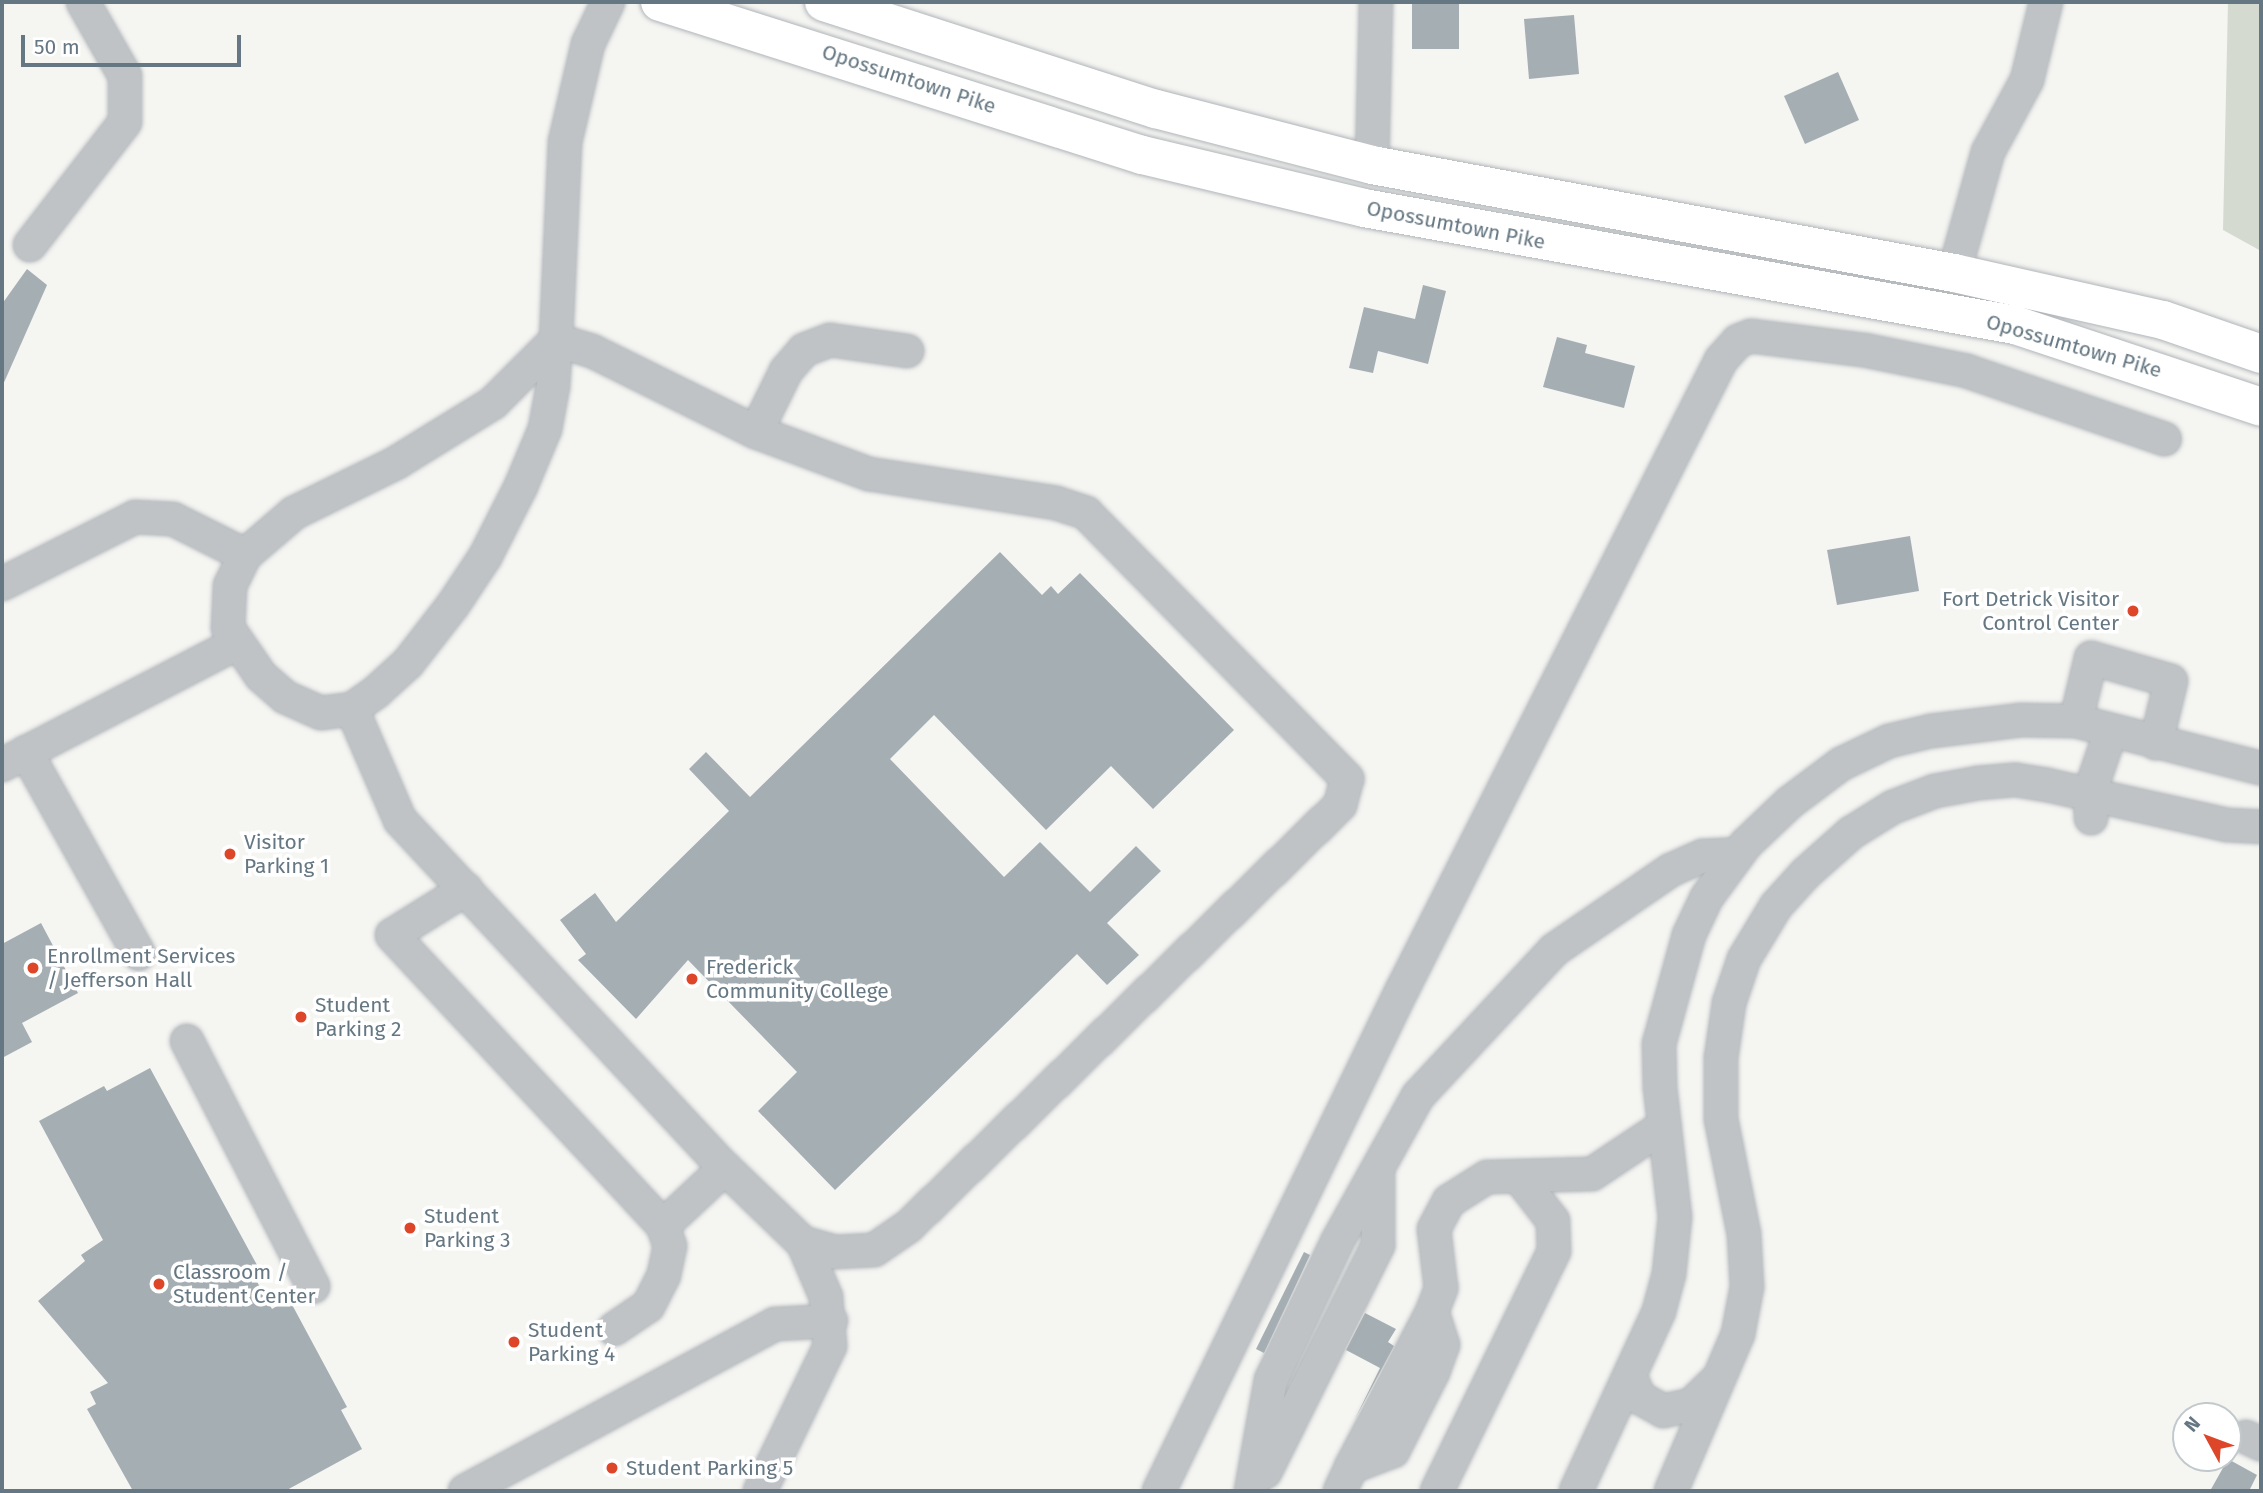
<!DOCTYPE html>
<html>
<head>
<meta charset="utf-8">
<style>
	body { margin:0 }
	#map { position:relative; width:2263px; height:1493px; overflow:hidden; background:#f5f5f2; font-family:"Fira Sans",sans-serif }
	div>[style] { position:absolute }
	.green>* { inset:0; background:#d5dad1 }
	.building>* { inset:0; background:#a5aeb3 }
	.roads { filter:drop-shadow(0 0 2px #b0b5b9) drop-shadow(0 0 2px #b0b5b9) }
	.minor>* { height:32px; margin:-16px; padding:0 16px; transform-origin:16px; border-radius:16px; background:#bfc3c6 }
	.major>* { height:38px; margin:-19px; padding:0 19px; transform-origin:19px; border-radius:19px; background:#fff }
	.dots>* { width:19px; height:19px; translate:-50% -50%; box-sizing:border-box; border:4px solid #fff; border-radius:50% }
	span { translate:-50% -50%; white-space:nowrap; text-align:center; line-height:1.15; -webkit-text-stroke:7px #fff; paint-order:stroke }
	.street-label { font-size:21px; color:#657782 }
	.poi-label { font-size:21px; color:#657782 }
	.right { translate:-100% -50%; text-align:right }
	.left { translate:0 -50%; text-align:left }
	.frame { position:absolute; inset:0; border:4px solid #657782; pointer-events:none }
	.north { position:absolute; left:2172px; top:1402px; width:70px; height:70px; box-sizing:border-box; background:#fff; border:2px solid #c1c9cd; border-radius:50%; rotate:311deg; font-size:19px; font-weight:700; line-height:28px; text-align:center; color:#657782 }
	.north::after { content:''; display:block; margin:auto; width:24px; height:32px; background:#de4629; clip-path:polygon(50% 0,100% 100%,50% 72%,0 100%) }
	.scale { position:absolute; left:21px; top:35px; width:220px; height:32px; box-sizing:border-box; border:4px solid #657782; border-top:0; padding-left:9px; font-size:21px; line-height:24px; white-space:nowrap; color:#657782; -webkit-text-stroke:5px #fff; paint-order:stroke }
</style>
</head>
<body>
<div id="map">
	<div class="green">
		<div style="clip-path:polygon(2228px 2px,2261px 2px,2261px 251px,2223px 230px)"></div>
	</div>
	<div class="building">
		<div style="clip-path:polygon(1412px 2px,1459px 2px,1459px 49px,1412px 49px)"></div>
		<div style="clip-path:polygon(1574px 15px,1579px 74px,1529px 79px,1524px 19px)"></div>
		<div style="clip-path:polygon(1838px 72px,1859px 120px,1805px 144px,1784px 96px)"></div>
		<div style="clip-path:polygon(27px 269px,47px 285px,2px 387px,2px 304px)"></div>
		<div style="clip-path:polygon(1423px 285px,1446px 291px,1428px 364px,1378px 351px,1373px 373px,1349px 368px,1364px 307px,1415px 319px)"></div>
		<div style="clip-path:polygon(1557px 337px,1587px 345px,1585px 353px,1635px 366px,1624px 408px,1543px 387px)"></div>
		<div style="clip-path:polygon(1910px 536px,1919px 591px,1837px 605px,1827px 550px)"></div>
		<div style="clip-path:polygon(1000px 552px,1042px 595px,1051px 586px,1058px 594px,1080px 573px,1234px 730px,1153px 809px,1111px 766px,1046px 830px,934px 715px,890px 759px,1004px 877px,1040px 842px,1090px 892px,1136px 846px,1161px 871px,1107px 923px,1139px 955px,1107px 985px,1077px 954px,835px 1190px,758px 1111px,797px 1072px,688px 960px,636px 1019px,578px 960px,586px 954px,560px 920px,595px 893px,616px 922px,729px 811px,689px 769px,706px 752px,750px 797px)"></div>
		<div style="clip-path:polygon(41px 923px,78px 993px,22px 1023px,32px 1042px,2px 1058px,2px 944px)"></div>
		<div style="clip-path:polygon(150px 1068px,257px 1265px,250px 1269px,272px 1309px,289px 1299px,347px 1407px,341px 1410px,362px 1449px,285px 1491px,133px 1491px,87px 1409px,96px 1404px,90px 1392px,108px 1383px,38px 1301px,85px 1261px,81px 1255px,103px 1240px,39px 1121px,104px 1086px,107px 1091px)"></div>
		<div style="clip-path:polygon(1304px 1252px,1310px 1255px,1264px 1353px,1256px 1349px)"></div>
		<div style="clip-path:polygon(1365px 1313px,1396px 1329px,1388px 1342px,1394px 1346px,1355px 1419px,1380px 1368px,1346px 1350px)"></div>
		<div style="clip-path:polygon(2228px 1459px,2257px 1475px,2249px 1491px,2210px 1491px)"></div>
	</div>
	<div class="roads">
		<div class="minor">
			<div style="left:1372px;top:165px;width:163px;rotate:-88.6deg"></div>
			<div style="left:30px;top:245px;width:155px;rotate:-52.3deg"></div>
			<div style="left:125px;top:122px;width:46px;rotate:-90deg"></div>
			<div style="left:125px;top:76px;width:85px;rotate:-119.6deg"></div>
			<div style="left:1954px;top:273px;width:126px;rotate:-74.3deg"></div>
			<div style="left:1988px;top:152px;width:82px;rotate:-61.6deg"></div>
			<div style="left:2027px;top:80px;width:80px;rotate:-76.3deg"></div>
			<div style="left:556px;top:340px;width:38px;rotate:17deg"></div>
			<div style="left:592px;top:351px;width:183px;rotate:26.3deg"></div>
			<div style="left:756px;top:432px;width:121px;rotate:20.4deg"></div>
			<div style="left:869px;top:474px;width:189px;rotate:8.8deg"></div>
			<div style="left:1056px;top:503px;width:32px;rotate:18deg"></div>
			<div style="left:1086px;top:513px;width:373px;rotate:45.5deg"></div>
			<div style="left:1347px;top:779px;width:27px;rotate:105deg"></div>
			<div style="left:1340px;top:805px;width:602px;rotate:135.67deg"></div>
			<div style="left:909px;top:1226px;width:42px;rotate:145.6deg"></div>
			<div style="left:874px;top:1250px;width:39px;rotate:177deg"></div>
			<div style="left:835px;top:1252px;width:33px;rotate:-164deg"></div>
			<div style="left:556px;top:340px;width:89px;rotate:135deg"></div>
			<div style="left:493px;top:403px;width:114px;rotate:148.3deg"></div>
			<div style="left:396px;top:463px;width:114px;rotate:153.9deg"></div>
			<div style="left:294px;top:513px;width:65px;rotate:139.4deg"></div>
			<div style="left:245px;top:555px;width:34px;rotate:116deg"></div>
			<div style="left:230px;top:586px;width:42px;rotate:92.7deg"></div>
			<div style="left:228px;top:628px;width:58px;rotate:55.5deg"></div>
			<div style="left:261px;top:676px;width:32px;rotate:41deg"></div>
			<div style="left:285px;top:697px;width:39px;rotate:24deg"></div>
			<div style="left:321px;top:713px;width:31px;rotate:-7deg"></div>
			<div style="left:352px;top:709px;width:29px;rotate:-35deg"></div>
			<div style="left:376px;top:692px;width:43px;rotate:-42.2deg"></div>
			<div style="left:408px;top:663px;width:73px;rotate:-52.2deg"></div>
			<div style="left:453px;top:605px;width:58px;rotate:-56.3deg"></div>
			<div style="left:485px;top:557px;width:80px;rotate:-63.1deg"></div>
			<div style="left:521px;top:486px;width:62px;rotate:-67.2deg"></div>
			<div style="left:545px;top:429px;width:44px;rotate:-79.5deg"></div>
			<div style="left:553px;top:386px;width:46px;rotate:-86.3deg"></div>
			<div style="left:556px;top:340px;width:198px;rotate:-87.4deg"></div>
			<div style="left:565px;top:142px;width:101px;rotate:-76.8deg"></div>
			<div style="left:588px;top:44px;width:47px;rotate:-64.5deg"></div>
			<div style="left:756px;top:432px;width:68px;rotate:-63.8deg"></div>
			<div style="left:786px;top:371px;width:28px;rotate:-49deg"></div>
			<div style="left:804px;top:350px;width:28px;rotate:-21deg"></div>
			<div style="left:830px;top:340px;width:78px;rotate:8.1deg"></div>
			<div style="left:2px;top:584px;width:149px;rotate:-26.7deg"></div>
			<div style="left:135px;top:517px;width:38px;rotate:3deg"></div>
			<div style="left:173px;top:519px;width:80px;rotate:26.6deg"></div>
			<div style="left:352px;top:709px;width:121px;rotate:66.6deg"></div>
			<div style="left:400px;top:820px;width:476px;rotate:47deg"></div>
			<div style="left:725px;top:1168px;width:108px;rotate:43.9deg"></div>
			<div style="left:803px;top:1243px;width:59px;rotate:66.9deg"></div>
			<div style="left:826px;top:1297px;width:49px;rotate:85.3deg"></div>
			<div style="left:830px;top:1346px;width:161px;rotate:115.8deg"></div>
			<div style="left:2076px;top:721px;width:65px;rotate:-76.6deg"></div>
			<div style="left:2091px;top:658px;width:83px;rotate:16deg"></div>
			<div style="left:2171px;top:681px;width:64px;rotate:103.6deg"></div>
			<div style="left:26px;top:752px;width:231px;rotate:60.8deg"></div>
			<div style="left:2px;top:765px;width:263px;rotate:-27.4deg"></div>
			<div style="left:2091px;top:818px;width:26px;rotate:-92deg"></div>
			<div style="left:2090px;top:792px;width:65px;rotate:-71deg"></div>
			<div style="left:466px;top:889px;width:87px;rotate:148.1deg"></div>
			<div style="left:392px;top:935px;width:398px;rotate:47deg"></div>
			<div style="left:663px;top:1226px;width:21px;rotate:71deg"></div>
			<div style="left:670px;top:1246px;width:30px;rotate:102deg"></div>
			<div style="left:664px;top:1275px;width:35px;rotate:117deg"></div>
			<div style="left:648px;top:1306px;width:41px;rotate:145.9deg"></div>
			<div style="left:187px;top:1041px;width:276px;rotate:62.8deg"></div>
			<div style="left:663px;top:1226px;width:85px;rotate:-43.1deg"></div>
			<div style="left:1630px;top:1376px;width:24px;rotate:66deg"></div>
			<div style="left:1640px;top:1398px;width:26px;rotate:29deg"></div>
			<div style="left:1663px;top:1411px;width:29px;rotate:-12deg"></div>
			<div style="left:1691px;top:1405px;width:33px;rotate:-44deg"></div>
			<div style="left:2246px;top:1437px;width:17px;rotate:25deg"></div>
			<div style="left:1351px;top:1467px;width:175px;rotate:-62.4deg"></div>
			<div style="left:1265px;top:1472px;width:254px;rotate:-63.5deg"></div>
			<div style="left:1378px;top:1245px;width:70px;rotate:-90deg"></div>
			<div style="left:465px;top:1491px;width:352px;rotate:-28.3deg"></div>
			<div style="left:775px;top:1324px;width:56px;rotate:-3.1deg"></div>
			<div style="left:1159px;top:1491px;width:557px;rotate:-64.13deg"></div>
			<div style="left:1402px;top:990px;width:706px;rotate:-63.14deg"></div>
			<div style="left:1721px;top:360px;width:25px;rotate:-48deg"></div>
			<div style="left:1738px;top:341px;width:14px;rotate:-21deg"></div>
			<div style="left:1751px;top:336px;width:114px;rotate:7.1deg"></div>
			<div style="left:1864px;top:350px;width:105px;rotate:11.5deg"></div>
			<div style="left:1967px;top:371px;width:209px;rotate:19deg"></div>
			<div style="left:1251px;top:1491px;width:113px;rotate:-79.8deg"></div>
			<div style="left:1271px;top:1380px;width:153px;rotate:-64.4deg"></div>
			<div style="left:1337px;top:1242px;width:167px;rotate:-61deg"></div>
			<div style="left:1418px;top:1096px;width:200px;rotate:-47deg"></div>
			<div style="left:1554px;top:950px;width:142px;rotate:-34.4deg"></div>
			<div style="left:1671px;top:870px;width:35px;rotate:-24deg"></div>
			<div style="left:1703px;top:856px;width:35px;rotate:-3deg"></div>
			<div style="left:1340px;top:1491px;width:26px;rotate:-65deg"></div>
			<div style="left:1351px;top:1467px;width:45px;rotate:-20.9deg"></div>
			<div style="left:1393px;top:1451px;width:89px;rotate:-63.1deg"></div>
			<div style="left:1433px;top:1372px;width:29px;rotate:-70deg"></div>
			<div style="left:1443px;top:1345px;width:35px;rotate:-108deg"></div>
			<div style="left:1432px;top:1312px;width:26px;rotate:-69deg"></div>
			<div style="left:1441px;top:1288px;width:59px;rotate:-96.8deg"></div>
			<div style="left:1434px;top:1229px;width:32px;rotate:-62deg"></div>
			<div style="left:1449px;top:1201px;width:45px;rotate:-32.3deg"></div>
			<div style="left:1487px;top:1177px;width:105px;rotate:-1.6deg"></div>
			<div style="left:1592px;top:1174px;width:87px;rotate:-33.7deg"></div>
			<div style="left:1437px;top:1491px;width:267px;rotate:-64deg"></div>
			<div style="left:1554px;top:1251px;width:30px;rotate:-92deg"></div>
			<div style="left:1553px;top:1221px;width:56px;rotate:-127.7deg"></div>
			<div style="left:1576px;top:1491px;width:198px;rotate:-65.2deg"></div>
			<div style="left:1659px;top:1311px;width:38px;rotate:-75deg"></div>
			<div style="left:1669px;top:1274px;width:57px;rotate:-84deg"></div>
			<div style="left:1675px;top:1217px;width:131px;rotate:-96.6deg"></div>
			<div style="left:1660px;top:1087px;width:43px;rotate:-91.3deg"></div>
			<div style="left:1659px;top:1044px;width:113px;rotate:-74.6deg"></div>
			<div style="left:1689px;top:935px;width:42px;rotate:-64.7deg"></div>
			<div style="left:1707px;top:897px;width:66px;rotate:-53.7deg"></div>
			<div style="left:1746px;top:844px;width:59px;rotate:-43.6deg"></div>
			<div style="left:1789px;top:803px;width:65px;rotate:-36.9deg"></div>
			<div style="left:1841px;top:764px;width:53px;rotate:-25.6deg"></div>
			<div style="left:1889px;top:741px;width:43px;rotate:-13.4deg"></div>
			<div style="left:1931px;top:731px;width:90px;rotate:-7deg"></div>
			<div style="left:2020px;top:720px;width:56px;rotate:1deg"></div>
			<div style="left:2076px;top:721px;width:191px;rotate:14.3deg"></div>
			<div style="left:1671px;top:1491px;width:171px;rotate:-66.9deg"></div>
			<div style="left:1738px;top:1334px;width:48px;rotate:-79.2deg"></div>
			<div style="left:1747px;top:1287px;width:53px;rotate:-93.2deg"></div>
			<div style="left:1744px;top:1234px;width:117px;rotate:-101.3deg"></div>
			<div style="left:1721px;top:1119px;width:61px;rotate:-90deg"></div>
			<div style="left:1721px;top:1058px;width:56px;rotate:-81.7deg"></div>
			<div style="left:1729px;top:1003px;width:46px;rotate:-71.2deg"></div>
			<div style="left:1744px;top:959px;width:62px;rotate:-58.9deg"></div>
			<div style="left:1776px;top:906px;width:43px;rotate:-47.8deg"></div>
			<div style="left:1805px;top:874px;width:62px;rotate:-41.7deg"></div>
			<div style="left:1851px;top:833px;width:49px;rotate:-31.8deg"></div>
			<div style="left:1893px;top:807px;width:45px;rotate:-20.9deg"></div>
			<div style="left:1935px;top:791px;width:44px;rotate:-10.5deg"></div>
			<div style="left:1978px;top:783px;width:38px;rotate:-5deg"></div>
			<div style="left:2016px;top:780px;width:31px;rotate:9deg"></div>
			<div style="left:2047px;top:785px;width:184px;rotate:12.5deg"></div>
			<div style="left:2227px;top:825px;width:34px;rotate:3deg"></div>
		</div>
		<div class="major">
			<div style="left:660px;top:2px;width:506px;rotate:17.61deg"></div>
			<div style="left:1142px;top:155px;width:228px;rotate:13.4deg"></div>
			<div style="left:1364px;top:208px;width:661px;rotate:10.19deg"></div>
			<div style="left:2015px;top:325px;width:259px;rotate:18.4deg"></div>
			<div style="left:824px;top:2px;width:349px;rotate:17.9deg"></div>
			<div style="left:1156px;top:109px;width:223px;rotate:14.5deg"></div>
			<div style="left:1372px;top:165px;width:592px;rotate:10.51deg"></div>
			<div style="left:1954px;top:273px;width:214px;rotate:12.7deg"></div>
			<div style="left:2163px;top:320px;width:104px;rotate:19.1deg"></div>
		</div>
	</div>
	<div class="dots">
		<div style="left:2133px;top:611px;background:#de4629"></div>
		<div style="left:230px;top:854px;background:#de4629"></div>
		<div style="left:33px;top:968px;background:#de4629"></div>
		<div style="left:692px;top:979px;background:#de4629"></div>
		<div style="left:301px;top:1017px;background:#de4629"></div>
		<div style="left:410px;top:1228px;background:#de4629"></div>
		<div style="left:159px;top:1284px;background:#de4629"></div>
		<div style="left:514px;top:1342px;background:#de4629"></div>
		<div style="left:612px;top:1468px;background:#de4629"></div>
	</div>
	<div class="street-label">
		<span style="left:909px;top:79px;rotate:18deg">Opossumtown Pike</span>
		<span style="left:1456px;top:225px;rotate:11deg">Opossumtown Pike</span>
		<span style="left:2074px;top:346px;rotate:16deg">Opossumtown Pike</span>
	</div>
	<div class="poi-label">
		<span class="right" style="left:2119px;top:611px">Fort Detrick Visitor<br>Control Center</span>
		<span class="left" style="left:244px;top:854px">Visitor<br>Parking 1</span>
		<span class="left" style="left:47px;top:968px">Enrollment Services<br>/ Jefferson Hall</span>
		<span class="left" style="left:706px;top:979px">Frederick<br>Community College</span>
		<span class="left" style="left:315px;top:1017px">Student<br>Parking 2</span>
		<span class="left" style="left:424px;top:1228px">Student<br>Parking 3</span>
		<span class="left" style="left:173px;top:1284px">Classroom /<br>Student Center</span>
		<span class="left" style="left:528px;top:1342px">Student<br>Parking 4</span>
		<span class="left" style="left:626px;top:1468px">Student Parking 5</span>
	</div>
	<div class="frame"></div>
	<div class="north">N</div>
	<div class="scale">50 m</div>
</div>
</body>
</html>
